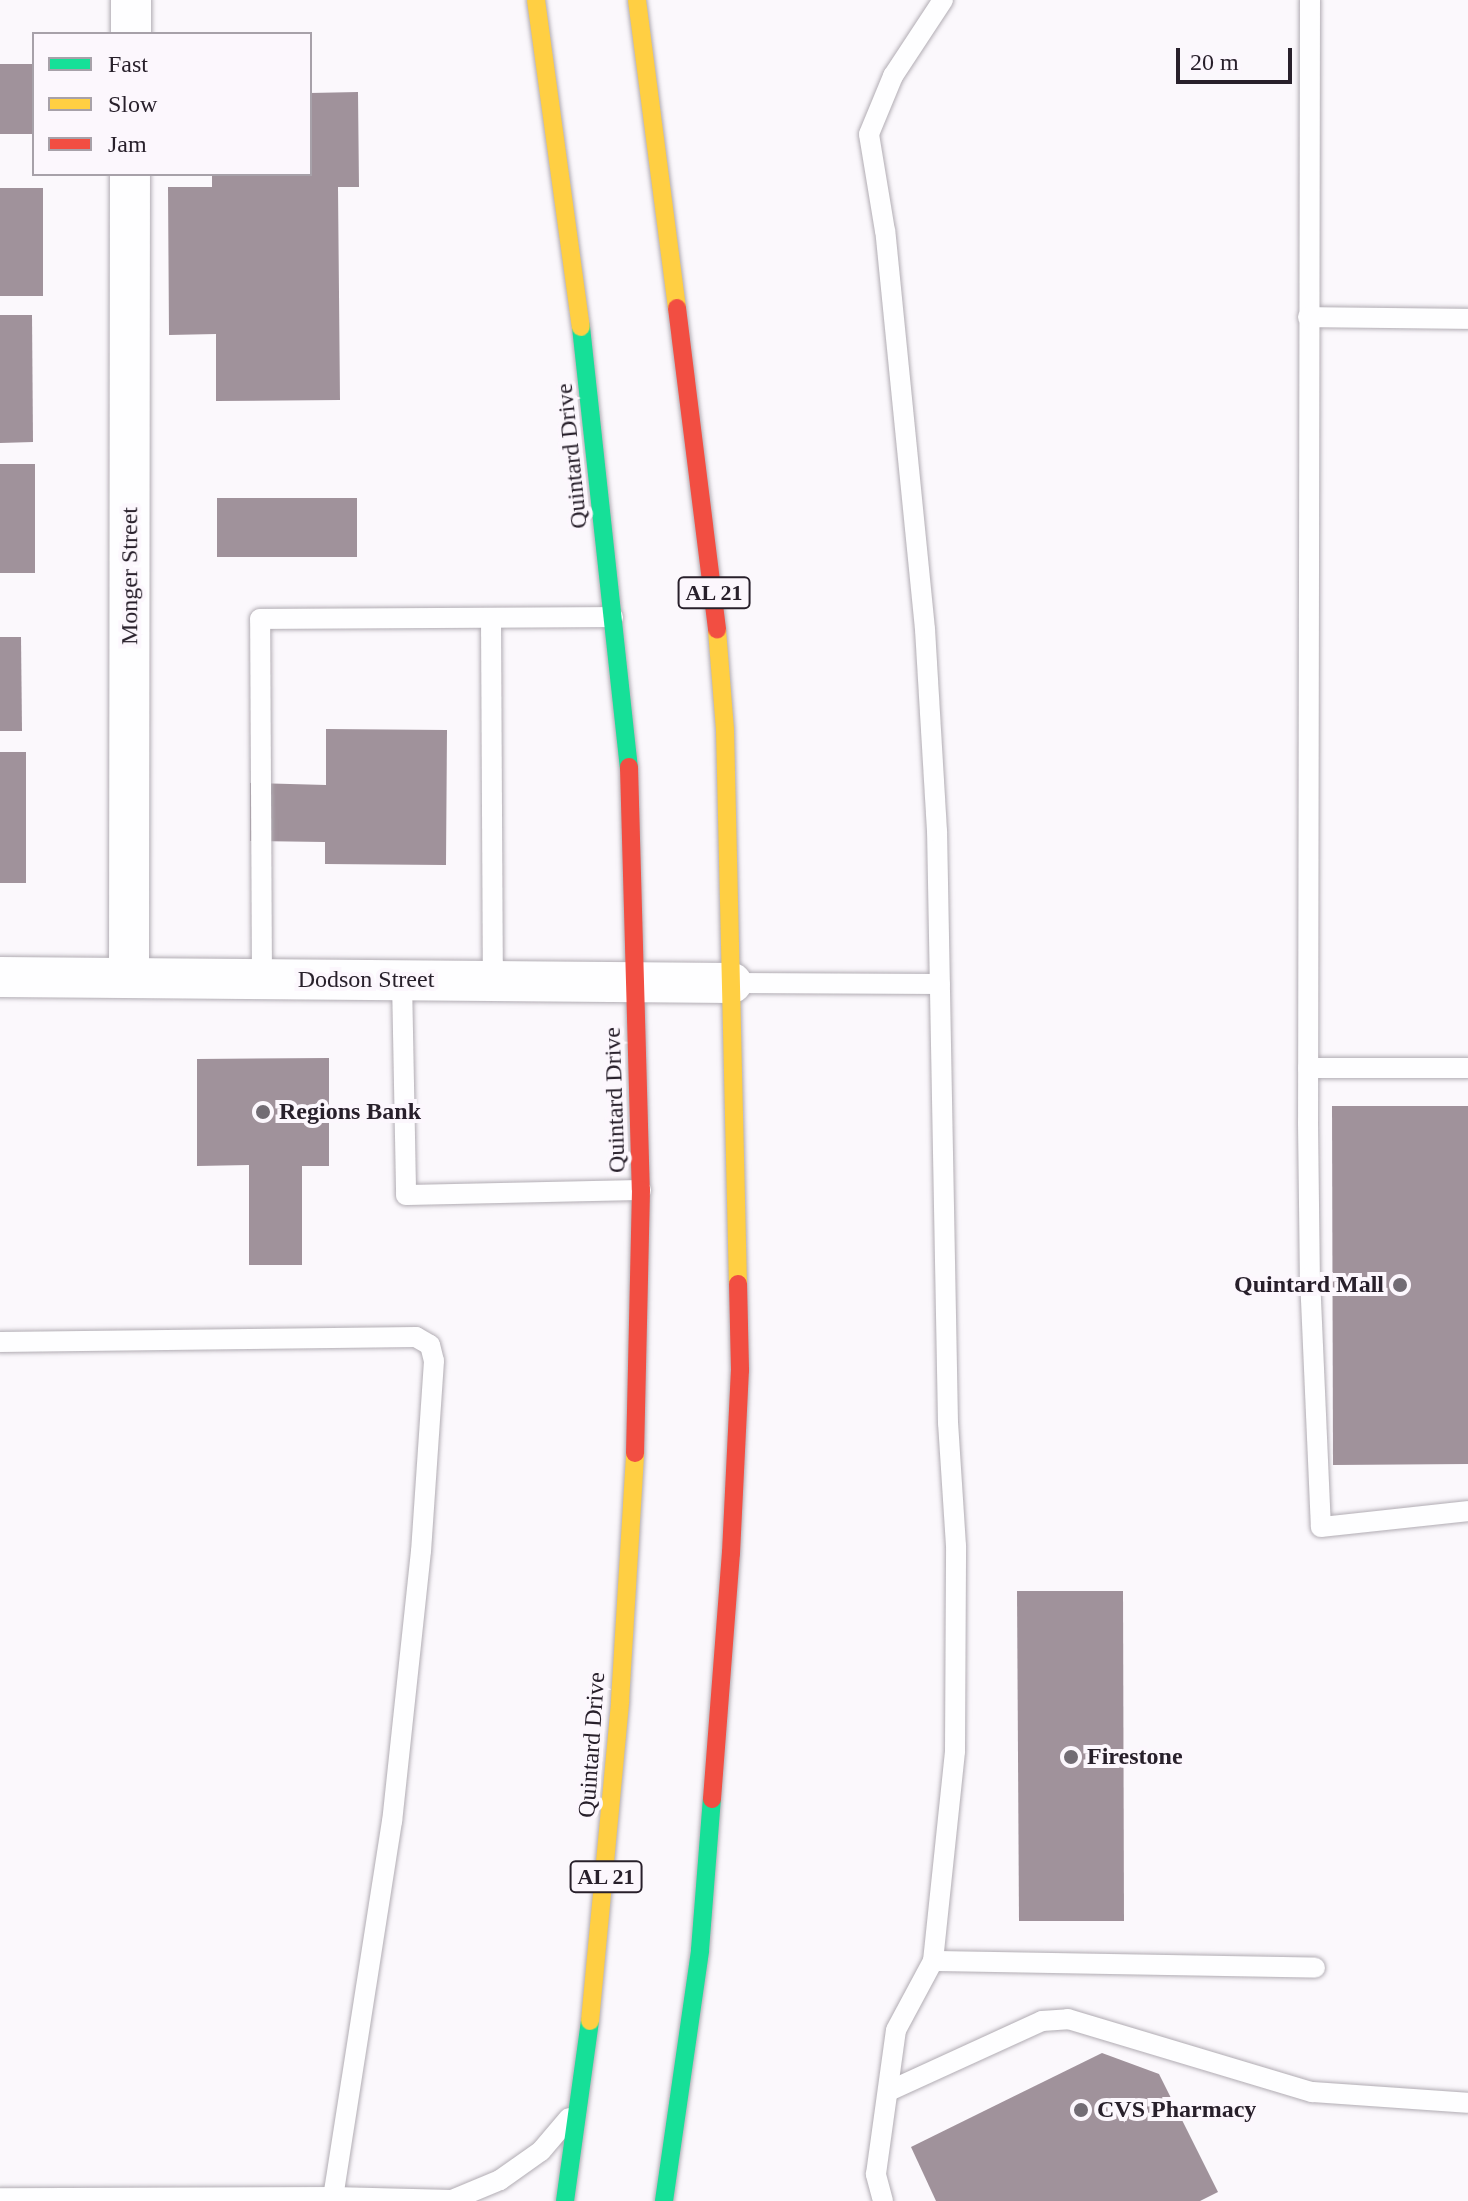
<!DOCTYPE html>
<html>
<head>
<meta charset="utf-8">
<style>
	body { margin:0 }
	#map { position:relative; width:1468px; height:2201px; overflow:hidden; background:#fbf8fc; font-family:"Times New Roman",serif }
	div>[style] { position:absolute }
	.building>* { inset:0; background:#a0929b }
	.roads { filter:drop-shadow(0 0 2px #b1acb3) drop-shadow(0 0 2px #b1acb3) }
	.lane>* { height:20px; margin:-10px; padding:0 10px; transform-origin:10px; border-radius:10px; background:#fefeff }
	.street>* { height:40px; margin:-20px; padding:0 20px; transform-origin:20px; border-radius:20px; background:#fefeff }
	.fast>* { height:18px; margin:-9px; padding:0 9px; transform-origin:9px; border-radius:9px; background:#16e098 }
	.slow>* { height:18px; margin:-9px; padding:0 9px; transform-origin:9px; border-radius:9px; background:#ffcf43 }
	.jam>* { height:18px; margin:-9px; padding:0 9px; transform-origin:9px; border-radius:9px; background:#f24e42 }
	.dots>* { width:22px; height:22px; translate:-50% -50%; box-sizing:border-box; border:4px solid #fcf7fd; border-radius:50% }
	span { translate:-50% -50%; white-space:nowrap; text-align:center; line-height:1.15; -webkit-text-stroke:8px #fcf7fd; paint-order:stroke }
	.shield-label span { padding:2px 6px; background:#fcf7fd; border:2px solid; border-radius:6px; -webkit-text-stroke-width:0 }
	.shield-label { font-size:22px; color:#28202b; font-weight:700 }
	.street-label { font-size:24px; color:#28202b }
	.poi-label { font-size:24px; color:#28202b; font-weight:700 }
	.left { translate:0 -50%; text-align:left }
	.right { translate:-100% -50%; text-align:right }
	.legend { position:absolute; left:32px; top:32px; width:280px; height:144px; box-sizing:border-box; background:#fcf7fd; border:2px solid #a7a1a9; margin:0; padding:10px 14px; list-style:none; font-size:24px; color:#28202b }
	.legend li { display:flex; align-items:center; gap:16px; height:40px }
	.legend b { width:40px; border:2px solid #a7a1a9 }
	.scale { position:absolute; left:1176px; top:48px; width:116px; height:36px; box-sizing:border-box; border:4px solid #28202b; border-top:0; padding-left:10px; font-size:24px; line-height:28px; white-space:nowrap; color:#28202b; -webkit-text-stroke:6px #fcf7fd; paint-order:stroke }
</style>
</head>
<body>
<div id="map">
	<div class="building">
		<div style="clip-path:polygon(0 64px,34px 64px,34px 134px,0 134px)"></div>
		<div style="clip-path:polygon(358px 92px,359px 187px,338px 187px,340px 400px,216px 401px,216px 334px,169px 335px,168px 187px,212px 187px,212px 174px,310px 174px,310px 93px)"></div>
		<div style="clip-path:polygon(0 188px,43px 188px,43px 296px,0 296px)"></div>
		<div style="clip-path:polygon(0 315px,32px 315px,33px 442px,0 443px)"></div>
		<div style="clip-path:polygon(0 464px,35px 464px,35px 573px,0 573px)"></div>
		<div style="clip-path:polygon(217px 498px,357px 498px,357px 557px,217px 557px)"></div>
		<div style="clip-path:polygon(0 637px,21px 637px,22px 731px,0 731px)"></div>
		<div style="clip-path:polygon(326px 729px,447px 730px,446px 865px,325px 864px,325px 842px,250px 841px,250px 783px,326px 785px)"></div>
		<div style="clip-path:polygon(0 752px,26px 752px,26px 883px,0 883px)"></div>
		<div style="clip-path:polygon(329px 1058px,329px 1166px,302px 1166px,302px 1265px,249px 1265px,249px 1165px,197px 1166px,197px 1059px)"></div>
		<div style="clip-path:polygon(1332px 1106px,1468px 1106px,1468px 1464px,1333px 1465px)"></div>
		<div style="clip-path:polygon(1017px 1591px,1123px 1591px,1124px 1921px,1019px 1921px)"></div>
		<div style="clip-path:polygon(1102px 2053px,1159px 2074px,1218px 2192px,1200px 2201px,936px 2201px,911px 2147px)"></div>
	</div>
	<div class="roads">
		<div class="lane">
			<div style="left:1310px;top:0;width:1122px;rotate:90.1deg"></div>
			<div style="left:1308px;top:1122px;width:155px;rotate:89.3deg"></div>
			<div style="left:1310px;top:1277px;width:250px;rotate:87.5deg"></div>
			<div style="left:1321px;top:1527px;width:148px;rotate:-6.2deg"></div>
			<div style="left:1308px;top:317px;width:160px;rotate:0.7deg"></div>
			<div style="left:491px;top:618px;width:363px;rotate:89.7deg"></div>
			<div style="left:262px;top:979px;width:360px;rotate:-90.3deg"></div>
			<div style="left:260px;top:619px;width:353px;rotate:-0.3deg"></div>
			<div style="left:402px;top:980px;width:215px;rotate:88.9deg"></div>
			<div style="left:406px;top:1195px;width:235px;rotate:-1.2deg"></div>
			<div style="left:732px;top:983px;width:208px;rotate:0.3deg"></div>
			<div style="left:1308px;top:1068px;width:160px"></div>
			<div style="left:0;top:1342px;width:416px;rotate:-0.7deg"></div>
			<div style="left:416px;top:1337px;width:16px;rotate:30deg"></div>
			<div style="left:430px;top:1345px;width:16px;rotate:76deg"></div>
			<div style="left:434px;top:1361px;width:190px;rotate:93.9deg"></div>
			<div style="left:421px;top:1551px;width:272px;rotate:96.1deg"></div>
			<div style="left:392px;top:1821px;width:381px;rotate:98.9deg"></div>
			<div style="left:333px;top:2197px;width:333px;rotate:179.8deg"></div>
			<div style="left:933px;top:1961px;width:382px;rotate:1deg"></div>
			<div style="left:889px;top:2091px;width:168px;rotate:-24.6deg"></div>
			<div style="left:1042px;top:2021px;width:26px;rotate:-4deg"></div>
			<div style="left:1068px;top:2019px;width:255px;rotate:16.7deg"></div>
			<div style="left:1312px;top:2092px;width:156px;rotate:4deg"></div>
			<div style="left:333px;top:2201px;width:4px;rotate:-90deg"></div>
			<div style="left:333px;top:2197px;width:119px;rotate:1.4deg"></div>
			<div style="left:452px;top:2200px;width:52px;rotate:-22.6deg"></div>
			<div style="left:500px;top:2180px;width:50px;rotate:-35.3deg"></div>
			<div style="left:541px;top:2151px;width:43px;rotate:-49.7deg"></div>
			<div style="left:883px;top:2201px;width:28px;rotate:-105deg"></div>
			<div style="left:876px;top:2174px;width:145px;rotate:-82.1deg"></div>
			<div style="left:896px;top:2030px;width:78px;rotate:-61.8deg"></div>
			<div style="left:933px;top:1961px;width:211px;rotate:-84deg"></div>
			<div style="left:955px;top:1751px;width:205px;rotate:-89.7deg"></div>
			<div style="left:956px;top:1546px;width:123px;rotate:-93.7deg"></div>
			<div style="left:948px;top:1423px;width:592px;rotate:-91.06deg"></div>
			<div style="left:937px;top:831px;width:202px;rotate:-93.4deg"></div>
			<div style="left:925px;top:629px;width:400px;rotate:-95.7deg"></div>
			<div style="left:885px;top:231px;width:98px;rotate:-99.4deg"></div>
			<div style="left:869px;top:134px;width:63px;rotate:-67.5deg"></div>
			<div style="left:893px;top:76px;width:91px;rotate:-56.7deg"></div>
		</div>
		<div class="street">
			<div style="left:131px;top:34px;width:34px;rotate:-90deg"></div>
			<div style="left:0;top:977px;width:732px;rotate:0.47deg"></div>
			<div style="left:129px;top:978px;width:804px;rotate:-89.93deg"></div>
		</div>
		<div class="fast">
			<div style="left:581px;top:327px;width:443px;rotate:83.8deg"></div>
			<div style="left:565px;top:2201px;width:182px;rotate:-82.1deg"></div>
			<div style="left:664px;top:2201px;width:254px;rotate:-81.8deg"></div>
			<div style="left:700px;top:1950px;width:151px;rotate:-85.5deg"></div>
		</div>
		<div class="slow">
			<div style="left:536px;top:0;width:330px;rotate:82.2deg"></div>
			<div style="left:637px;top:0;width:311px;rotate:82.6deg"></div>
			<div style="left:717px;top:630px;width:100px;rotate:85.4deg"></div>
			<div style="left:725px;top:730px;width:554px;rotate:88.66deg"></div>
			<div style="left:590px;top:2021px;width:321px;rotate:-84.6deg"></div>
			<div style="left:620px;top:1701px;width:248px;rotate:-86.5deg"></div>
		</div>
		<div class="jam">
			<div style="left:677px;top:308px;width:324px;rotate:82.9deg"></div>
			<div style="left:629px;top:767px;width:423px;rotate:88.4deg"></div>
			<div style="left:641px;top:1190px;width:263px;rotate:91.3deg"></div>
			<div style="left:712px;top:1799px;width:247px;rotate:-85.6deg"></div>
			<div style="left:731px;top:1553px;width:183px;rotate:-87.2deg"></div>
			<div style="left:740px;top:1370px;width:86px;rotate:-91.3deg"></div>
		</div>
	</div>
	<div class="dots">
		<div style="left:263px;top:1112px;background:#726c74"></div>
		<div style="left:1400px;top:1285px;background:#726c74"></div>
		<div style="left:1071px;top:1757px;background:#726c74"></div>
		<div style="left:1081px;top:2110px;background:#726c74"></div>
	</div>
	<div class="shield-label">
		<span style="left:714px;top:593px">AL 21</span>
		<span style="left:606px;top:1877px">AL 21</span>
	</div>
	<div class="street-label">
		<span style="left:572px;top:456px;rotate:-96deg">Quintard Drive</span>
		<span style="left:130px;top:576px;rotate:-90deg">Monger Street</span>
		<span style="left:366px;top:980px">Dodson Street</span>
		<span style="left:615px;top:1100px;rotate:-92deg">Quintard Drive</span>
		<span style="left:592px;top:1745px;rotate:-86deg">Quintard Drive</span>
	</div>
	<div class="poi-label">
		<span class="left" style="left:279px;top:1112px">Regions Bank</span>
		<span class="right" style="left:1384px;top:1285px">Quintard Mall</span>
		<span class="left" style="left:1087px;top:1757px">Firestone</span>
		<span class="left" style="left:1097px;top:2110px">CVS Pharmacy</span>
	</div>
	<ul class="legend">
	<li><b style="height:10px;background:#16e098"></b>Fast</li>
	<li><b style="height:10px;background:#ffcf43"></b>Slow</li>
	<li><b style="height:10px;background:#f24e42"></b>Jam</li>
	</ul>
	<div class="scale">20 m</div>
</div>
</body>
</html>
